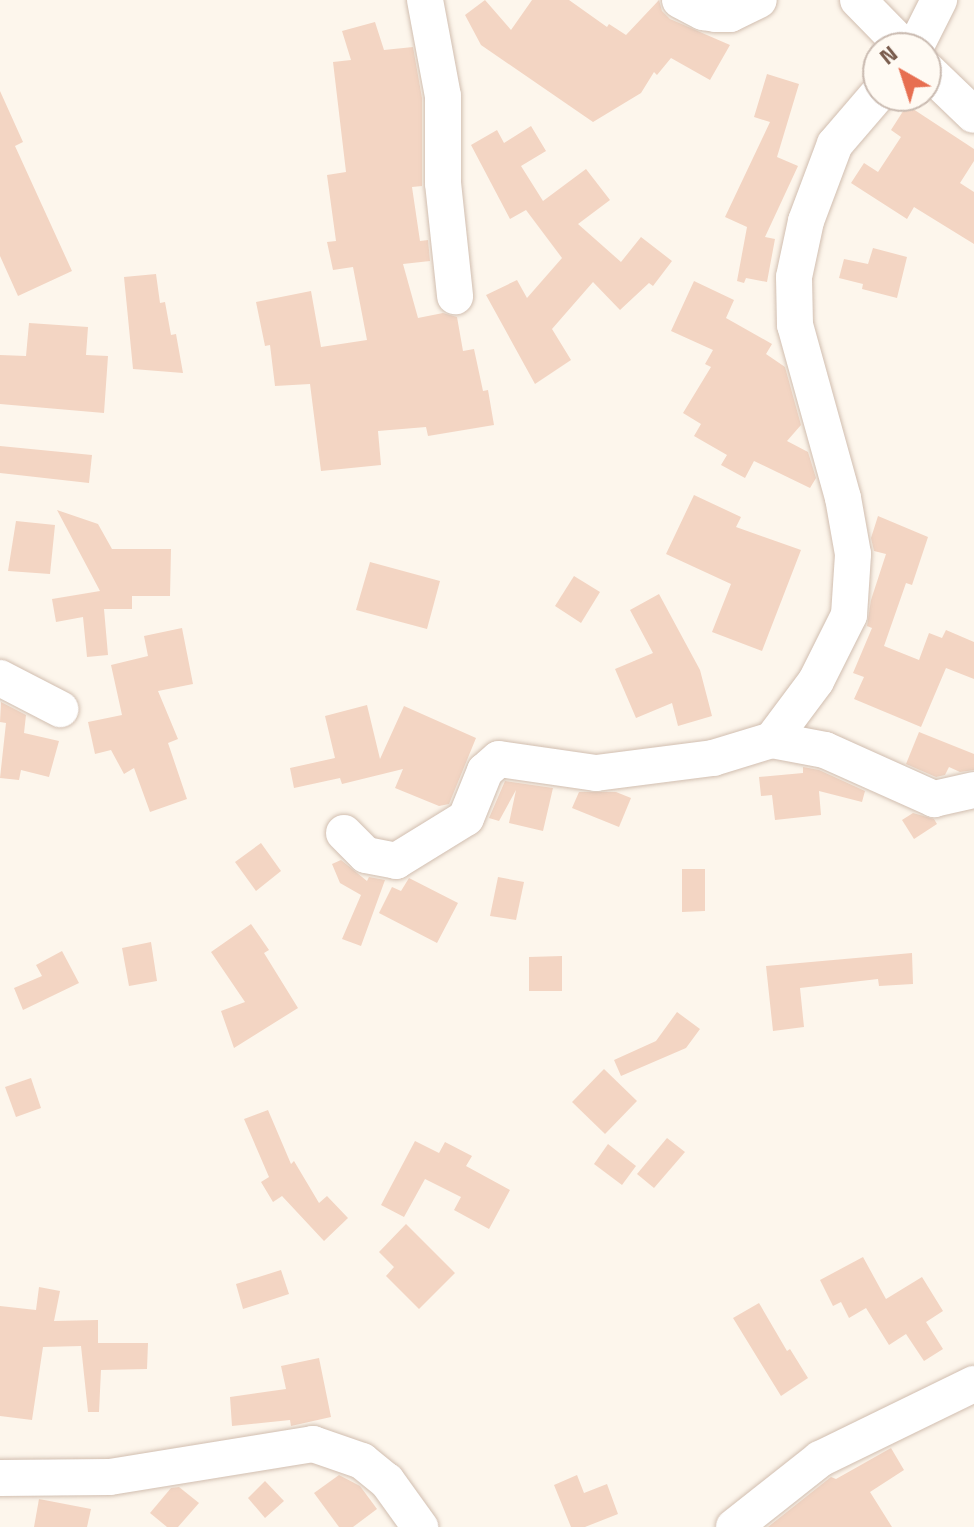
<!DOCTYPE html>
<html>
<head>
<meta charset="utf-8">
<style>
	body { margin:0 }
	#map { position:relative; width:974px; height:1527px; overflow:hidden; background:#fdf6ec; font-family:"Titillium Web",sans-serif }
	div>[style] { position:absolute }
	.building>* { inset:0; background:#f3d5c3 }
	.roads { filter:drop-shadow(0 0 2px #d1beb0) drop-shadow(0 0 2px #d1beb0) }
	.minor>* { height:36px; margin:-18px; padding:0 18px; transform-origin:18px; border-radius:18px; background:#fff }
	span { translate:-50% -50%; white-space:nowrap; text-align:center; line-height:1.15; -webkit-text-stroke:6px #fffaf3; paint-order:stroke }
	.north { position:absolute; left:862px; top:32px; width:80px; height:80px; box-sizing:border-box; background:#fffaf3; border:2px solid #cabbb1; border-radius:50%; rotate:321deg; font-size:22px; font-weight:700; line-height:32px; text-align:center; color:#7a5c4d }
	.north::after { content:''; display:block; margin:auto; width:28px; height:36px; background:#e76f51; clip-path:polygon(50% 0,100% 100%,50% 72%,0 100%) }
</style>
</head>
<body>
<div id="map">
	<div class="building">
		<div style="clip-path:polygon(485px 0,511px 30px,532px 0,569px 0,607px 27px,609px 24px,626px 35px,659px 0,662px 11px,670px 19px,730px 45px,710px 80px,671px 58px,657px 75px,654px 72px,641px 93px,593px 122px,481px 45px,465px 15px)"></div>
		<div style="clip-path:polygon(375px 22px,384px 50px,413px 47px,422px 98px,422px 186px,412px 187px,420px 241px,428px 240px,430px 261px,403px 264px,418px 318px,443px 313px,457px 317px,463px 351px,474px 349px,483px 391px,488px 390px,494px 425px,428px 436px,426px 427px,378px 431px,381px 465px,321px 471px,310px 384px,275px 386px,270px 345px,265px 346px,256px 302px,311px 291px,321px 347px,367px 340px,353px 267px,333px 270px,327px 242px,336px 241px,327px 175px,346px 172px,333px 62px,351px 60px,342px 31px)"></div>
		<div style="clip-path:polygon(767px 74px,799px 84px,777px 157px,798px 166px,765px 237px,775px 239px,767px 282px,746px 278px,744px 283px,737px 281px,747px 227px,725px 217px,770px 122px,754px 117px)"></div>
		<div style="clip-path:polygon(0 91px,23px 142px,15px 146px,72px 271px,18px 296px,0 256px)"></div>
		<div style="clip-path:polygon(907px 105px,974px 149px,974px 161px,960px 183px,974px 192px,974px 244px,914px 207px,907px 219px,851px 183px,864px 163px,878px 172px,901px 137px,891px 130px)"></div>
		<div style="clip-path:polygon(531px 126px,546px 151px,521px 166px,543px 201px,586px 169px,610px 200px,578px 224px,621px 262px,641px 237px,672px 261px,653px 286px,649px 283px,620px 310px,593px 282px,552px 329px,571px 360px,535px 384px,486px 295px,517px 280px,527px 298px,562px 258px,526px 210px,510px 219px,471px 145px,497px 130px,504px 143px)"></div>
		<div style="clip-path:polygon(873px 248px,907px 257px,897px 298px,862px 289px,863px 284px,839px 278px,844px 259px,868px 264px)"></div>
		<div style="clip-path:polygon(156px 274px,160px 303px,165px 302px,171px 335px,176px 334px,183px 373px,133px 369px,124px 277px)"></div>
		<div style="clip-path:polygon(694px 281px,734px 300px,726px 318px,772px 344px,766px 354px,785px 367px,801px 425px,787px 441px,808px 452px,816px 478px,810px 488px,754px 461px,745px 478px,721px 465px,727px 455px,694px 436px,701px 424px,683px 413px,711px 367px,705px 364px,713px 350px,671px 331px)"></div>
		<div style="clip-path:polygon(29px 323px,88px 327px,86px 355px,108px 356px,104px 413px,0 404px,0 355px,26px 356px)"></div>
		<div style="clip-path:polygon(0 446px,92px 455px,89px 483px,0 473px)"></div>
		<div style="clip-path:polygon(694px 495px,741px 517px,736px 527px,801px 550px,762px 651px,712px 632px,731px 584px,666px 554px)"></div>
		<div style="clip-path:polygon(57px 510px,98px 524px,112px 549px,171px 549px,170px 596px,132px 596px,132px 609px,104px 609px,108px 655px,87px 657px,83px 617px,56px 622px,52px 599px,100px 591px)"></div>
		<div style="clip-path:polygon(878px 516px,928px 537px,912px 585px,906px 583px,884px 646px,919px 660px,929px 633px,942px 638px,946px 630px,974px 642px,974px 679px,946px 668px,921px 727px,854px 699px,864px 677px,853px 673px,872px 628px,867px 626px,871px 600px,886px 554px,874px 551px,871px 538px)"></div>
		<div style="clip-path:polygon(16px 521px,55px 525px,50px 574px,8px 571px)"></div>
		<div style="clip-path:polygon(370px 562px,440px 581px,427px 629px,356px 610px)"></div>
		<div style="clip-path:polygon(574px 576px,600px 592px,581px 623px,555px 606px)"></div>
		<div style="clip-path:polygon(659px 594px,700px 670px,712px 716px,678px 726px,672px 703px,636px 718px,615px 669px,653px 653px,630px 610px)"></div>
		<div style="clip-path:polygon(182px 628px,193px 684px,158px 691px,178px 739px,168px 743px,187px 799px,150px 812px,134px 768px,124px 774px,111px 750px,95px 754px,88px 722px,122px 715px,111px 665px,148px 656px,144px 636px)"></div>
		<div style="clip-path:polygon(1px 702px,26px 715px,24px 733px,59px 741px,49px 777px,21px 770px,19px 780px,0 778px,6px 723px,0 722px)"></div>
		<div style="clip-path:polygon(367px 705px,380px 759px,404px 706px,476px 738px,449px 804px,439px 806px,395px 788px,403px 769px,342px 784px,340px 778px,294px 788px,290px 768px,335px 758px,325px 716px)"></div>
		<div style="clip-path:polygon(919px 732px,974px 754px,974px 770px,960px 772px,949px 767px,945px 775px,936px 777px,906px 764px)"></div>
		<div style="clip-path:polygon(803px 767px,819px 770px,865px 791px,862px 802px,819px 791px,821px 815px,775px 820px,772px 795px,761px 796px,759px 777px,803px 773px)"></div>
		<div style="clip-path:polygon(505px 781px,553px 788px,543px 831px,509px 823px,516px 790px,499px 821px,489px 818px)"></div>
		<div style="clip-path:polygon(579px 792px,616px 792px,631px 798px,619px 827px,572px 808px)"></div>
		<div style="clip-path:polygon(913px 813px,934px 819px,937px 824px,914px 839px,902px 820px)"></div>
		<div style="clip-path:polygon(261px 843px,281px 871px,256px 891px,235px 862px)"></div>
		<div style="clip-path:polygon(341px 860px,367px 881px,369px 877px,385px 880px,361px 946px,342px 939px,361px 895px,340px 883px,332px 864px)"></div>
		<div style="clip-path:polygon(682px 869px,705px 869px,705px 911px,682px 912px)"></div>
		<div style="clip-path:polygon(498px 877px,524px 882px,516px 920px,490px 916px)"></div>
		<div style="clip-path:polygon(409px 878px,458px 903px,437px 943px,379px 913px,392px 887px,401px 891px)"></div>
		<div style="clip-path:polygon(251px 924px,269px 950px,264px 953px,298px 1008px,234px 1048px,221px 1011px,245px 1002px,211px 952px)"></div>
		<div style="clip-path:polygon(151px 942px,157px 981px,129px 986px,122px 948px)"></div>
		<div style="clip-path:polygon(62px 951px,79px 983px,23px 1010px,14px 988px,42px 976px,36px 965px)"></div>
		<div style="clip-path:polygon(912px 953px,913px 984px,879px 986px,878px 979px,800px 988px,804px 1027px,773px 1031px,766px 966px)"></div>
		<div style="clip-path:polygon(562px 956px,562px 991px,529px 991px,529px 957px)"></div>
		<div style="clip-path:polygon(677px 1012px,700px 1029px,686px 1048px,621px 1076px,614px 1060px,656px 1041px)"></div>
		<div style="clip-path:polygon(604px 1069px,637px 1101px,605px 1134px,572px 1102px)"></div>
		<div style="clip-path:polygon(31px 1078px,41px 1108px,16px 1117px,5px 1087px)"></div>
		<div style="clip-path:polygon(268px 1110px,291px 1164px,294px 1161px,319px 1203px,327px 1196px,348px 1218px,324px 1241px,282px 1196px,273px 1202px,261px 1182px,269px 1177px,244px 1119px)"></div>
		<div style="clip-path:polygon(667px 1138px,685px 1152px,654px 1188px,637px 1174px)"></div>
		<div style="clip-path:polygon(415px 1141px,439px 1153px,445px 1142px,472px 1156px,466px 1166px,510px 1190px,489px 1229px,454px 1210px,461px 1197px,425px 1179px,404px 1217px,381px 1205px)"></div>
		<div style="clip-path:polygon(608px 1144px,636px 1166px,622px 1185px,594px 1164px)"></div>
		<div style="clip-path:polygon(406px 1224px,455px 1273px,419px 1309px,386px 1276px,394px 1267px,379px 1252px)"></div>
		<div style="clip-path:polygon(863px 1257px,886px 1299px,922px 1277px,943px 1311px,926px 1322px,943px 1349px,924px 1361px,906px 1334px,889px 1345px,866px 1308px,849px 1318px,841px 1302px,833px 1306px,820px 1280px)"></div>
		<div style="clip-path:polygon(281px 1270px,289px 1294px,243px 1309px,236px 1284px)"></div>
		<div style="clip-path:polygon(39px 1287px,60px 1291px,54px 1321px,98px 1320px,98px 1343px,148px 1343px,147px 1369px,101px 1370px,99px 1412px,88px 1412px,81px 1346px,43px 1347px,32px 1420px,0 1416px,0 1306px,36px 1310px)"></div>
		<div style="clip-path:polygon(759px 1303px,787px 1351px,790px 1349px,808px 1378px,781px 1396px,733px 1318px)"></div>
		<div style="clip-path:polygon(319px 1358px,331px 1417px,291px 1426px,290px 1420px,232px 1426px,230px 1397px,286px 1389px,281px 1366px)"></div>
		<div style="clip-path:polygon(891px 1448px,904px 1470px,870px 1492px,892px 1527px,768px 1527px,831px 1477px,836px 1479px)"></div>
		<div style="clip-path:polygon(339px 1475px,360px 1486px,377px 1509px,353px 1527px,339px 1527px,314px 1493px)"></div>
		<div style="clip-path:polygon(577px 1475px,584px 1493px,607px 1484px,618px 1514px,585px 1527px,571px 1527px,554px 1485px)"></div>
		<div style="clip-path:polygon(265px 1481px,284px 1501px,265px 1518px,248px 1498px)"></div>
		<div style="clip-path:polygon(179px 1487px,199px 1503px,178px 1527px,167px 1527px,150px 1513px,171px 1488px)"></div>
		<div style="clip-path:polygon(39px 1499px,91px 1509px,87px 1527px,34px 1527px)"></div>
	</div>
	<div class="roads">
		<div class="minor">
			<div style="left:425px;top:0;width:98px;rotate:79.4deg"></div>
			<div style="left:443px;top:96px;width:87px;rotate:90deg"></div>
			<div style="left:443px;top:183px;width:114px;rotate:83.9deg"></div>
			<div style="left:680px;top:0;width:26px;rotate:28deg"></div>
			<div style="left:703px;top:12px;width:13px;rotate:9deg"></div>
			<div style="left:716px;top:14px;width:14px"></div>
			<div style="left:730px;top:14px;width:32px;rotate:-26deg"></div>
			<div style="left:858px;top:0;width:67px;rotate:45.6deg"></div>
			<div style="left:915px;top:48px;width:54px;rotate:-63.4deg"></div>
			<div style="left:926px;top:69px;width:66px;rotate:43.8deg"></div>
			<div style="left:0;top:678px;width:68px;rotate:27.3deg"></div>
			<div style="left:772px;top:740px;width:54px;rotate:10.7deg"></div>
			<div style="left:825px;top:750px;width:120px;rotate:24.2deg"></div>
			<div style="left:934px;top:799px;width:41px;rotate:-12.7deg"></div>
			<div style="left:344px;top:833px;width:31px;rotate:45deg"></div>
			<div style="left:366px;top:855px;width:31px;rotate:11deg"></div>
			<div style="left:396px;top:861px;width:82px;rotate:-31.6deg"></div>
			<div style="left:466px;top:818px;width:51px;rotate:-68deg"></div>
			<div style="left:485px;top:771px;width:18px;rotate:-41deg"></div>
			<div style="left:499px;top:759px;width:98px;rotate:8.2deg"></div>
			<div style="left:596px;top:773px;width:118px;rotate:-7.3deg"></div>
			<div style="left:713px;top:758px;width:62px;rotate:-17deg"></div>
			<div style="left:772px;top:740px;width:74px;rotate:-53.3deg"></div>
			<div style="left:816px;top:681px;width:74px;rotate:-63.4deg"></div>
			<div style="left:849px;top:615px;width:61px;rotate:-86.2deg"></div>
			<div style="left:853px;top:554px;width:57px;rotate:-100.1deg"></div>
			<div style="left:843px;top:498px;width:180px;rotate:-105.5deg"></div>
			<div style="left:795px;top:325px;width:48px;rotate:-91.2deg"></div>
			<div style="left:794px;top:277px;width:57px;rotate:-77.9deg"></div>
			<div style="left:806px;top:221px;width:82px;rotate:-69.4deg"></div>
			<div style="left:835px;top:144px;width:66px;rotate:-49.3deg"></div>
			<div style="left:0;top:1478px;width:110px;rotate:-0.5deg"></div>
			<div style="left:110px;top:1477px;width:206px;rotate:-9.2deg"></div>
			<div style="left:313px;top:1444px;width:52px;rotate:19.1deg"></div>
			<div style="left:362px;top:1461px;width:32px;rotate:39deg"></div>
			<div style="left:387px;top:1481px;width:57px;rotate:54.3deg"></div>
			<div style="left:734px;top:1527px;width:110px;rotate:-38.3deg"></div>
			<div style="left:820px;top:1459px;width:171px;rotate:-26deg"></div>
		</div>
	</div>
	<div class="north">N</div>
</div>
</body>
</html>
